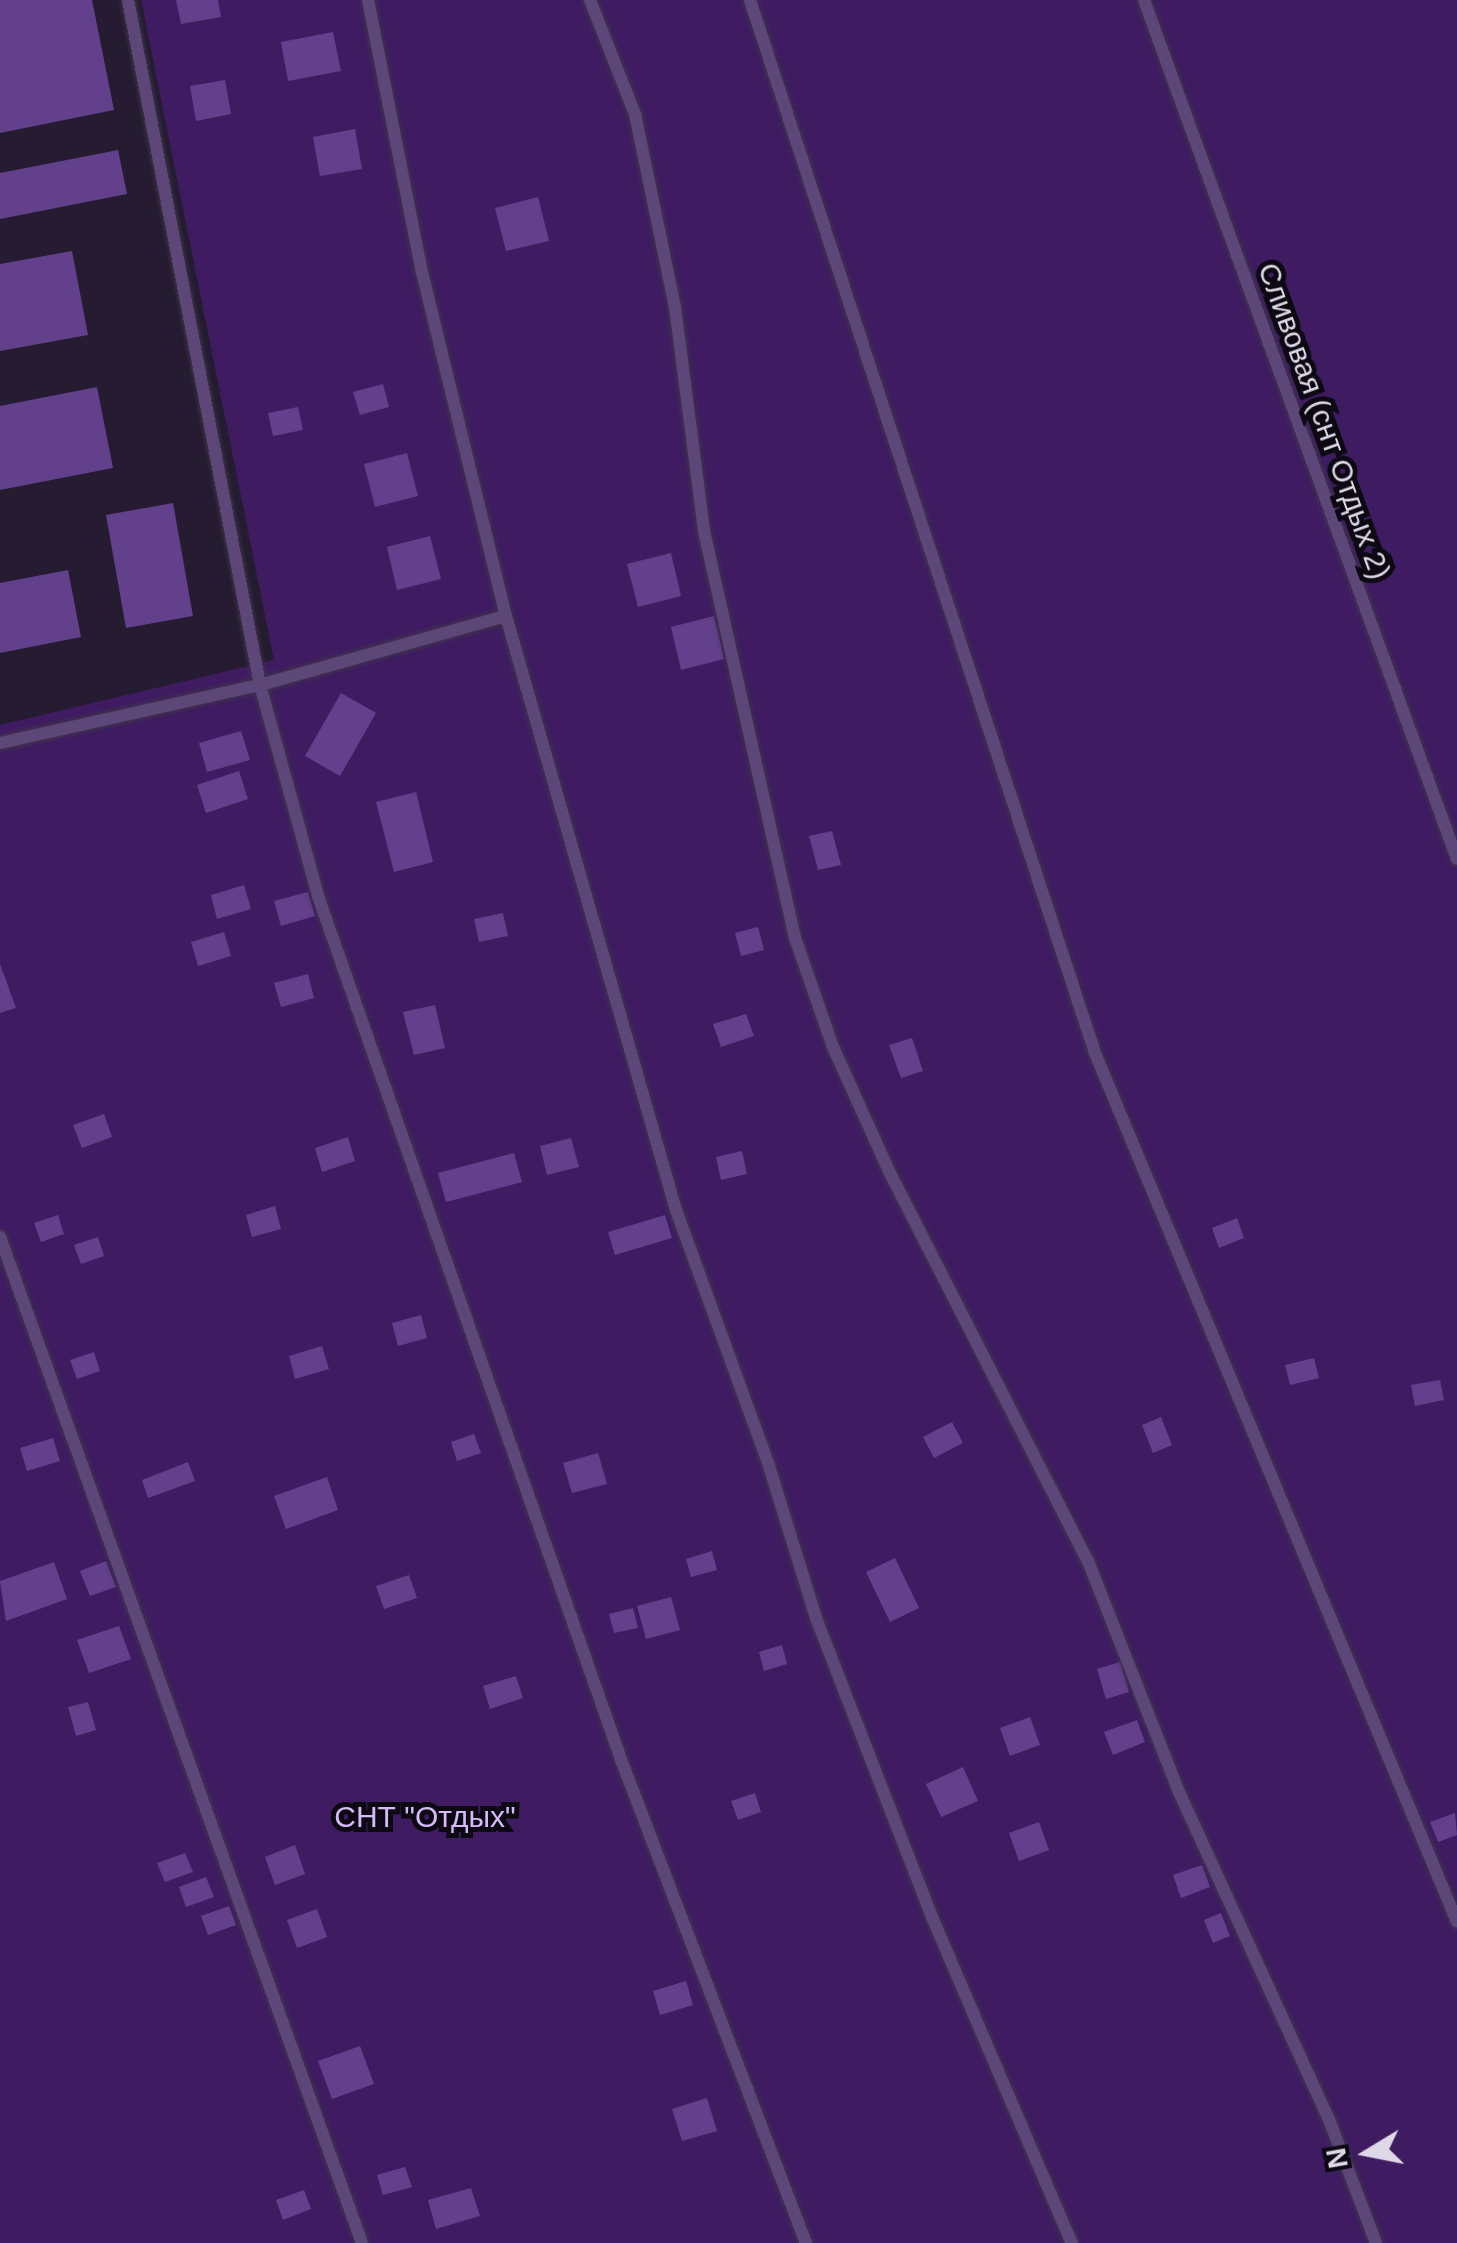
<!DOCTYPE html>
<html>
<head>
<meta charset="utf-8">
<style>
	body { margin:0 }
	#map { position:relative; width:1457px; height:2243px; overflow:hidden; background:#251c31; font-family:Helvetica,sans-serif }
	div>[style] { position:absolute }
	.green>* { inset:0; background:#3f1c62 }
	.building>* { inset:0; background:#63408b }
	.roads { filter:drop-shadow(0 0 2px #3f364a) drop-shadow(0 0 2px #3f364a) }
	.service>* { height:12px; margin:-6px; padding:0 6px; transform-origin:6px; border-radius:6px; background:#5d4778 }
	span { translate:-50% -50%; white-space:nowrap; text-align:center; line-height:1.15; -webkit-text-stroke:10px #0c0912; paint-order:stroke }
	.street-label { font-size:30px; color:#ded8e7 }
	.park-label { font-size:30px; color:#d5bafa }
	.north { position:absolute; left:1317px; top:2103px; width:100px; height:100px; -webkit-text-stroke:8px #0c0912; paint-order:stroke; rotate:260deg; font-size:28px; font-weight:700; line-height:40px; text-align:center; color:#ded8e7 }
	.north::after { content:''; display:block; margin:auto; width:35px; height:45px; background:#ded8e7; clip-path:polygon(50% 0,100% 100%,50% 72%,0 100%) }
</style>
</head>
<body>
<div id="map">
	<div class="green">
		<div style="clip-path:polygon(141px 0,1457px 0,1457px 2243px,0 2243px,0 725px,274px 660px)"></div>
	</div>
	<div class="building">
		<div style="clip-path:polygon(0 0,92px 0,114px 110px,0 133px)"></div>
		<div style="clip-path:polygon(176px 0,218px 0,221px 17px,181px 24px)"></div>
		<div style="clip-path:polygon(333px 32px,341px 71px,288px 81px,281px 42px)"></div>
		<div style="clip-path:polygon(225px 80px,231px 114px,196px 121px,190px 86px)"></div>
		<div style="clip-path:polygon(355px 129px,362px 169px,320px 176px,313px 137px)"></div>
		<div style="clip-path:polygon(118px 150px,127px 194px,0 219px,0 173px)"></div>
		<div style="clip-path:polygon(538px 197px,549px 241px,506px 251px,495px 208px)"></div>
		<div style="clip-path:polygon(72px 251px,88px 335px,0 351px,0 264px)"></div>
		<div style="clip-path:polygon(383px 384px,389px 407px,360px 415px,353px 392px)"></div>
		<div style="clip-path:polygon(97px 387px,113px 468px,0 490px,0 406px)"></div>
		<div style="clip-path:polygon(298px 407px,303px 430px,273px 436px,268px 413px)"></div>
		<div style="clip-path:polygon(407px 453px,418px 496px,375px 507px,364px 464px)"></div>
		<div style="clip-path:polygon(173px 503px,193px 616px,126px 628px,106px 515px)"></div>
		<div style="clip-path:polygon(430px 536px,441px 579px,397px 590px,387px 547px)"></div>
		<div style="clip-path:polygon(671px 553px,681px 596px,638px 607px,627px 564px)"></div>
		<div style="clip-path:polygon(68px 570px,81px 637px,0 653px,0 583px)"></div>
		<div style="clip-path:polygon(714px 616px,724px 659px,681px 670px,671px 627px)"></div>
		<div style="clip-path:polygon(341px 693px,376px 713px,340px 776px,305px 756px)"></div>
		<div style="clip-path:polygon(241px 731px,250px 760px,207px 772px,199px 743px)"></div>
		<div style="clip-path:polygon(239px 771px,248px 799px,206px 813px,197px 785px)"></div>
		<div style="clip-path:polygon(416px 792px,433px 862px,394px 872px,376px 802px)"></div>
		<div style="clip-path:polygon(832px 831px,841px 865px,818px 870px,809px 836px)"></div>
		<div style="clip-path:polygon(244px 885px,251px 909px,217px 919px,211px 895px)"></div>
		<div style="clip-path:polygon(308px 892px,315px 916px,281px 926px,274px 901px)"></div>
		<div style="clip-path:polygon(503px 913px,508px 936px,479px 942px,474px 919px)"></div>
		<div style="clip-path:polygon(758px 927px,764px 950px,741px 956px,735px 933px)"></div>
		<div style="clip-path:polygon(224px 932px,231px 956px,198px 966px,191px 942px)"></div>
		<div style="clip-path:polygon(0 964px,16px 1008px,0 1013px)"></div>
		<div style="clip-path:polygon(308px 974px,314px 998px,281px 1007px,274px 983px)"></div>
		<div style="clip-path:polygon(435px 1005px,445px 1048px,414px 1055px,403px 1012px)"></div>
		<div style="clip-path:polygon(746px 1014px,754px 1036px,721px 1047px,713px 1024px)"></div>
		<div style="clip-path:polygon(912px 1038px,923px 1071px,901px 1078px,889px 1045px)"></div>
		<div style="clip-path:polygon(104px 1114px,112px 1137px,82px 1148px,73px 1125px)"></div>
		<div style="clip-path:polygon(348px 1137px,355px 1161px,322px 1172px,315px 1148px)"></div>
		<div style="clip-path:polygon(571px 1138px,579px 1167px,547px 1175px,540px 1146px)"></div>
		<div style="clip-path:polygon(742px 1151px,747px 1174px,721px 1180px,716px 1157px)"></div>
		<div style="clip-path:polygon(514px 1153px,522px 1182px,446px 1202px,438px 1173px)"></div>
		<div style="clip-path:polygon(275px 1206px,281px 1229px,252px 1237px,246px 1215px)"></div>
		<div style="clip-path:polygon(58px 1215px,64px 1234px,41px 1242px,34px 1223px)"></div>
		<div style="clip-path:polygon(665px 1215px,672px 1238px,615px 1255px,608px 1232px)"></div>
		<div style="clip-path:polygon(1237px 1218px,1244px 1238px,1219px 1248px,1212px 1228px)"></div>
		<div style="clip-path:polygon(98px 1237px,104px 1256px,81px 1264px,74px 1245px)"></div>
		<div style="clip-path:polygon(421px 1315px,427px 1338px,398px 1346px,392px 1323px)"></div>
		<div style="clip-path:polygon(322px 1346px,329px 1369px,295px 1379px,289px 1356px)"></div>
		<div style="clip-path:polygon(94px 1352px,100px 1371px,77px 1379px,70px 1360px)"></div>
		<div style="clip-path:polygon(1314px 1358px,1319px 1378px,1290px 1385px,1285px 1365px)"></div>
		<div style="clip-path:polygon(1440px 1380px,1444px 1400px,1415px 1406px,1411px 1385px)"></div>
		<div style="clip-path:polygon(1161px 1417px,1172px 1445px,1153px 1453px,1142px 1425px)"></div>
		<div style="clip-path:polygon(952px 1422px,963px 1443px,934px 1458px,923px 1437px)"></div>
		<div style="clip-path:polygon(474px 1434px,481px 1453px,457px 1461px,451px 1442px)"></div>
		<div style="clip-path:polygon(53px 1438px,60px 1461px,27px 1471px,20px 1448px)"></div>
		<div style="clip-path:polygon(598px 1453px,607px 1484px,572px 1493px,563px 1463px)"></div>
		<div style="clip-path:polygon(188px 1462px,195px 1481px,148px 1498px,142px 1480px)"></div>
		<div style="clip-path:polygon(327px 1477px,338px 1510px,286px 1529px,274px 1496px)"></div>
		<div style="clip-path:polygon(712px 1551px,717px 1570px,691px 1577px,686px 1559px)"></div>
		<div style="clip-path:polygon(895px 1558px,919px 1608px,890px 1622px,866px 1572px)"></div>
		<div style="clip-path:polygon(106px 1561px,116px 1587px,90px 1596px,80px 1571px)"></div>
		<div style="clip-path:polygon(54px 1562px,67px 1599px,6px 1621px,0 1581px)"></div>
		<div style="clip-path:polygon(409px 1575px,417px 1598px,384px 1609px,376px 1586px)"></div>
		<div style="clip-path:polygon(671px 1597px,680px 1630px,646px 1639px,637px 1606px)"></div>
		<div style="clip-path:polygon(633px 1608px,638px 1628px,614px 1633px,609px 1614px)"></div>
		<div style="clip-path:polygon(119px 1626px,131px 1659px,89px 1673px,77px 1640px)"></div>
		<div style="clip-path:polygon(782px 1645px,787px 1664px,764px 1671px,759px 1652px)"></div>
		<div style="clip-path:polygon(1120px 1662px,1129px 1692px,1106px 1699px,1097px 1669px)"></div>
		<div style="clip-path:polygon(516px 1676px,523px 1698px,490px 1709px,483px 1686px)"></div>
		<div style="clip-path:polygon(88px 1702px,96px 1730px,76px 1736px,68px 1707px)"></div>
		<div style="clip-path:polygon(1030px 1717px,1040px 1745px,1010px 1756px,1000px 1728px)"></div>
		<div style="clip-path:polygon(1137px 1720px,1145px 1742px,1113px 1755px,1104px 1732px)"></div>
		<div style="clip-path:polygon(963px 1767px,978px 1801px,941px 1817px,926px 1784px)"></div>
		<div style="clip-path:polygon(755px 1793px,761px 1812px,738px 1820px,731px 1801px)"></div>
		<div style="clip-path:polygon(1455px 1813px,1457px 1835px,1438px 1842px,1430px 1822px)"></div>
		<div style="clip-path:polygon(1039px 1822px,1049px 1850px,1019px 1861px,1009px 1833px)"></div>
		<div style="clip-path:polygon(295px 1845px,305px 1874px,275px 1885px,265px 1857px)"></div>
		<div style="clip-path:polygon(185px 1853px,193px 1872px,165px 1882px,157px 1863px)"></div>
		<div style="clip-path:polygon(1202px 1865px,1210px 1887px,1181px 1898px,1173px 1875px)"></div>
		<div style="clip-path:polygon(206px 1877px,214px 1897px,186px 1907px,179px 1887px)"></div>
		<div style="clip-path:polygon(229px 1906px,236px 1925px,208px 1935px,201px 1916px)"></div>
		<div style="clip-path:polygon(317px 1909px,327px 1937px,297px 1948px,287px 1920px)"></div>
		<div style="clip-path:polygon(1221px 1913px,1230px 1936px,1213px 1943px,1204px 1920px)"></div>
		<div style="clip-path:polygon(686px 1981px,693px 2005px,660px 2015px,653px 1991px)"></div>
		<div style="clip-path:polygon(360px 2046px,374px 2084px,332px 2099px,318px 2061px)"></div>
		<div style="clip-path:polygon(707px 2098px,717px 2131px,682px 2141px,672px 2109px)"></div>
		<div style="clip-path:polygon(405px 2167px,412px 2187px,383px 2195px,377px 2175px)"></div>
		<div style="clip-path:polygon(471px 2188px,480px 2216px,436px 2229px,428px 2200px)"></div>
		<div style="clip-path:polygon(304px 2190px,311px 2209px,283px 2220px,276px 2200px)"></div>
	</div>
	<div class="roads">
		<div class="service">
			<div style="left:128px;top:0;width:698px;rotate:79.09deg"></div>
			<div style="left:260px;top:685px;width:219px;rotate:74.6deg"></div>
			<div style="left:318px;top:896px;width:918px;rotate:70.66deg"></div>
			<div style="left:622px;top:1762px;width:515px;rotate:69.07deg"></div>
			<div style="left:368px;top:0;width:277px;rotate:78.8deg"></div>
			<div style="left:422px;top:272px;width:354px;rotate:76.3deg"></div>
			<div style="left:506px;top:616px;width:618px;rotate:74.03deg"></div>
			<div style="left:676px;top:1210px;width:272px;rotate:70deg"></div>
			<div style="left:769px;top:1466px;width:159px;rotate:72.8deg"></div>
			<div style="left:816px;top:1618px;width:321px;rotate:68.8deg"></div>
			<div style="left:932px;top:1917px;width:355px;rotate:66.8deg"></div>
			<div style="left:590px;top:0;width:123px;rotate:68.5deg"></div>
			<div style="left:635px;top:114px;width:197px;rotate:78.3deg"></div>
			<div style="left:675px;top:307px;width:226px;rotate:82.6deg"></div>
			<div style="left:704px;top:531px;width:417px;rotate:77.4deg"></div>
			<div style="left:795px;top:938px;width:115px;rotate:70.8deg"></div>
			<div style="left:833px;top:1047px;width:138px;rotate:65.7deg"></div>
			<div style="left:890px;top:1173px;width:436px;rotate:63deg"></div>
			<div style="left:1088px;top:1561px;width:248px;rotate:68.5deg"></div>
			<div style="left:1179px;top:1792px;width:363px;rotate:65.4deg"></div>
			<div style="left:1330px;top:2122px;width:129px;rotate:69.2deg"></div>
			<div style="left:750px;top:0;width:1108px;rotate:71.86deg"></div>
			<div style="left:1095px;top:1053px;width:941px;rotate:67.38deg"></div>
			<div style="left:1144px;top:0;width:914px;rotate:69.98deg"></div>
			<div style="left:0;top:743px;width:266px;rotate:-12.6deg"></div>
			<div style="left:260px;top:685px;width:255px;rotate:-15.7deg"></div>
			<div style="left:0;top:1237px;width:1069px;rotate:70.21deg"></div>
		</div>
	</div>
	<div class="street-label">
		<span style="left:1324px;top:421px;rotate:70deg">Сливовая (снт Отдых 2)</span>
	</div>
	<div class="park-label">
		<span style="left:425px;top:1817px">СНТ "Отдых"</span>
	</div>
	<div class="north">N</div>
</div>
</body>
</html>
